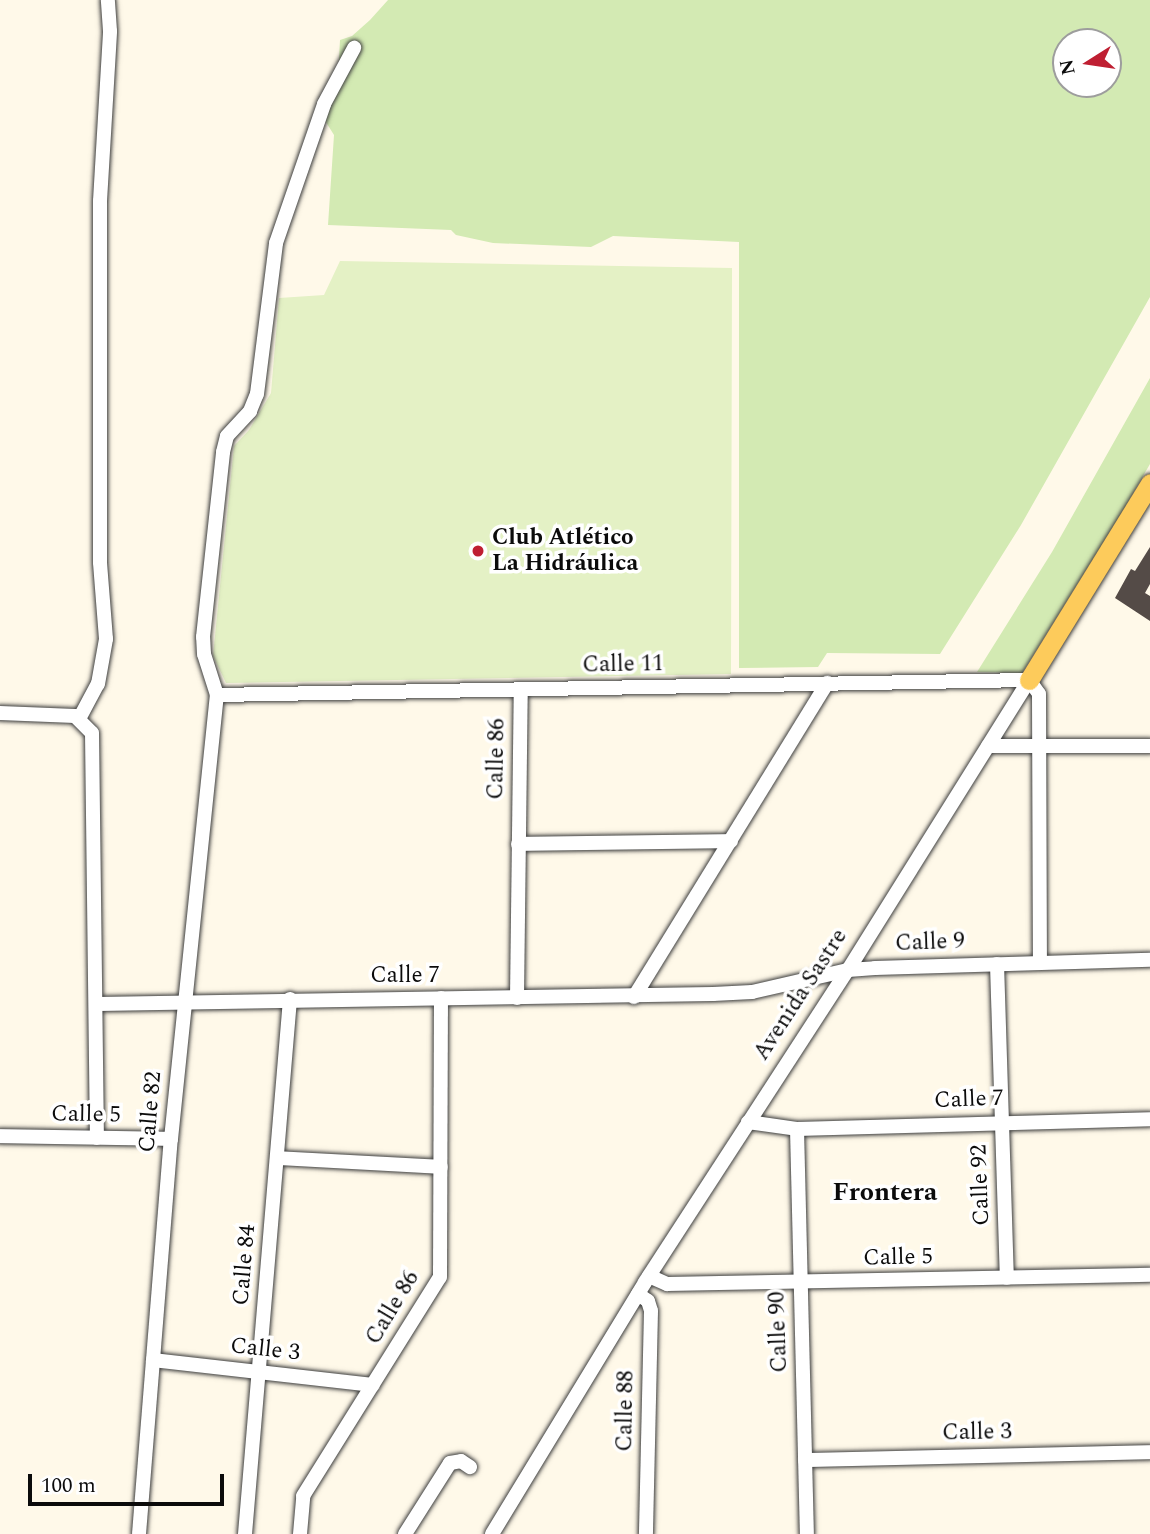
<!DOCTYPE html>
<html>
<head>
<meta charset="utf-8">
<style>
	body { margin:0 }
	#map { position:relative; width:1150px; height:1534px; overflow:hidden; background:#fff9e9; font-family:Spectral,serif }
	div>[style] { position:absolute }
	.green>* { inset:0; background:#d3eab3 }
	.pitch>* { inset:0; background:#e4f1c5 }
	.building>* { inset:0; background:#544b47 }
	.roads { filter:drop-shadow(0 0 2px #3e3e3e) drop-shadow(0 0 2px #3e3e3e) }
	.minor>* { height:14px; margin:-7px; padding:0 7px; transform-origin:7px; border-radius:7px; background:#fff }
	.major>* { height:19px; margin:-9.5px; padding:0 9.5px; transform-origin:9.5px; border-radius:9.5px; background:#fdcb5b }
	.dots>* { width:19px; height:19px; translate:-50% -50%; box-sizing:border-box; border:4px solid #fff; border-radius:50% }
	span { translate:-50% -50%; white-space:nowrap; text-align:center; line-height:1.15; -webkit-text-stroke:7px #fff; paint-order:stroke }
	.poi-label { font-size:23px; color:#0b0b0b; font-weight:700 }
	.left { translate:0 -50%; text-align:left }
	.street-label { font-size:23px; color:#0b0b0b }
	.quarter-label { font-size:26px; color:#0b0b0b; font-weight:700 }
	.north { position:absolute; left:1052px; top:28px; width:70px; height:70px; box-sizing:border-box; background:#fff; border:2px solid #9d9d9d; border-radius:50%; rotate:258deg; font-size:19px; font-weight:700; line-height:28px; text-align:center; color:#0b0b0b }
	.north::after { content:''; display:block; margin:auto; width:24px; height:32px; background:#bf1f32; clip-path:polygon(50% 0,100% 100%,50% 72%,0 100%) }
	.scale { position:absolute; left:28px; top:1474px; width:196px; height:32px; box-sizing:border-box; border:4px solid #0b0b0b; border-top:0; padding-left:9px; font-size:21px; line-height:24px; white-space:nowrap; color:#0b0b0b; -webkit-text-stroke:5px #fff; paint-order:stroke }
</style>
</head>
<body>
<div id="map">
	<div class="green">
		<div style="clip-path:polygon(evenodd,388px 0,1150px 0,1150px 297px,1021px 525px,940px 654px,827px 653px,818px 667px,739px 668px,739px 242px,613px 236px,591px 247px,493px 243px,456px 235px,451px 230px,328px 225px,334px 135px,324px 119px,337px 94px,340px 40px,352px 36px,370px 20px,388px 0,1066px 42px,1108px 42px,1108px 84px,1066px 84px,1066px 42px)"></div>
		<div style="clip-path:polygon(1150px 378px,1150px 464px,1125px 507px,1022px 673px,977px 672px,1052px 552px)"></div>
	</div>
	<div class="pitch">
		<div style="clip-path:polygon(340px 261px,732px 268px,731px 674px,226px 683px,213px 656px,234px 446px,249px 430px,271px 393px,279px 298px,324px 295px)"></div>
	</div>
	<div class="building">
		<div style="clip-path:polygon(1150px 547px,1150px 584px,1145px 593px,1150px 596px,1150px 621px,1115px 598px,1131px 569px,1135px 571px)"></div>
	</div>
	<div class="roads">
		<div class="minor">
			<div style="left:1029px;top:680px;width:17px;rotate:54deg"></div>
			<div style="left:1039px;top:694px;width:269px;rotate:89.8deg"></div>
			<div style="left:217px;top:695px;width:812px;rotate:-1.06deg"></div>
			<div style="left:0;top:713px;width:75px;rotate:2.3deg"></div>
			<div style="left:75px;top:716px;width:24px;rotate:45deg"></div>
			<div style="left:92px;top:733px;width:405px;rotate:89.3deg"></div>
			<div style="left:79px;top:719px;width:40px;rotate:-62deg"></div>
			<div style="left:98px;top:684px;width:46px;rotate:-79.9deg"></div>
			<div style="left:106px;top:639px;width:77px;rotate:-94.5deg"></div>
			<div style="left:100px;top:562px;width:361px;rotate:-90deg"></div>
			<div style="left:100px;top:201px;width:170px;rotate:-86.6deg"></div>
			<div style="left:110px;top:31px;width:31px;rotate:-94deg"></div>
			<div style="left:988px;top:746px;width:162px"></div>
			<div style="left:518px;top:844px;width:213px;rotate:-0.8deg"></div>
			<div style="left:997px;top:964px;width:314px;rotate:88.2deg"></div>
			<div style="left:634px;top:997px;width:369px;rotate:-58.4deg"></div>
			<div style="left:517px;top:998px;width:309px;rotate:-89.3deg"></div>
			<div style="left:98px;top:1004px;width:615px;rotate:-0.93deg"></div>
			<div style="left:713px;top:994px;width:39px;rotate:-3deg"></div>
			<div style="left:752px;top:992px;width:98px;rotate:-12.9deg"></div>
			<div style="left:848px;top:970px;width:27px;rotate:-4deg"></div>
			<div style="left:875px;top:968px;width:275px;rotate:-1.7deg"></div>
			<div style="left:748px;top:1122px;width:49px;rotate:8.1deg"></div>
			<div style="left:797px;top:1129px;width:353px;rotate:-1.6deg"></div>
			<div style="left:797px;top:1129px;width:405px;rotate:88.6deg"></div>
			<div style="left:0;top:1136px;width:171px;rotate:1deg"></div>
			<div style="left:277px;top:1158px;width:164px;rotate:3.1deg"></div>
			<div style="left:649px;top:1276px;width:20px;rotate:24deg"></div>
			<div style="left:667px;top:1284px;width:483px;rotate:-1.1deg"></div>
			<div style="left:638px;top:1294px;width:12px;rotate:35deg"></div>
			<div style="left:648px;top:1301px;width:10px;rotate:73deg"></div>
			<div style="left:651px;top:1311px;width:223px;rotate:91.3deg"></div>
			<div style="left:153px;top:1360px;width:221px;rotate:6.5deg"></div>
			<div style="left:805px;top:1460px;width:345px;rotate:-1.3deg"></div>
			<div style="left:139px;top:1534px;width:396px;rotate:-85.4deg"></div>
			<div style="left:171px;top:1139px;width:446px;rotate:-84.1deg"></div>
			<div style="left:217px;top:695px;width:43px;rotate:-107.6deg"></div>
			<div style="left:204px;top:654px;width:17px;rotate:-93deg"></div>
			<div style="left:203px;top:637px;width:186px;rotate:-83.8deg"></div>
			<div style="left:223px;top:452px;width:16px;rotate:-76deg"></div>
			<div style="left:227px;top:436px;width:34px;rotate:-47deg"></div>
			<div style="left:250px;top:411px;width:18px;rotate:-68deg"></div>
			<div style="left:257px;top:394px;width:152px;rotate:-82.8deg"></div>
			<div style="left:276px;top:243px;width:147px;rotate:-70.9deg"></div>
			<div style="left:324px;top:104px;width:64px;rotate:-61.8deg"></div>
			<div style="left:245px;top:1534px;width:537px;rotate:-85.19deg"></div>
			<div style="left:300px;top:1534px;width:38px;rotate:-85deg"></div>
			<div style="left:303px;top:1496px;width:258px;rotate:-58deg"></div>
			<div style="left:440px;top:1277px;width:279px;rotate:-89.8deg"></div>
			<div style="left:405px;top:1534px;width:84px;rotate:-57.6deg"></div>
			<div style="left:450px;top:1463px;width:11px;rotate:-10deg"></div>
			<div style="left:461px;top:1461px;width:11px;rotate:34deg"></div>
			<div style="left:492px;top:1534px;width:295px;rotate:-58.7deg"></div>
			<div style="left:645px;top:1282px;width:372px;rotate:-57deg"></div>
			<div style="left:848px;top:970px;width:342px;rotate:-58deg"></div>
		</div>
		<div class="major">
			<div style="left:1029px;top:680px;width:231px;rotate:-58.4deg"></div>
		</div>
	</div>
	<div class="dots">
		<div style="left:478px;top:551px;background:#bf1f32"></div>
	</div>
	<div class="poi-label">
		<span class="left" style="left:492px;top:551px">Club Atlético<br>La Hidráulica</span>
	</div>
	<div class="street-label">
		<span style="left:623px;top:665px;rotate:-1deg">Calle 11</span>
		<span style="left:497px;top:759px;rotate:-89deg">Calle 86</span>
		<span style="left:930px;top:943px;rotate:-2deg">Calle 9</span>
		<span style="left:405px;top:976px">Calle 7</span>
		<span style="left:801px;top:995px;rotate:-57deg">Avenida Sastre</span>
		<span style="left:969px;top:1100px;rotate:-2deg">Calle 7</span>
		<span style="left:151px;top:1112px;rotate:-85deg">Calle 82</span>
		<span style="left:86px;top:1115px;rotate:1deg">Calle 5</span>
		<span style="left:981px;top:1185px;rotate:-92deg">Calle 92</span>
		<span style="left:898px;top:1258px;rotate:-1deg">Calle 5</span>
		<span style="left:245px;top:1265px;rotate:-85deg">Calle 84</span>
		<span style="left:393px;top:1308px;rotate:-59deg">Calle 86</span>
		<span style="left:779px;top:1332px;rotate:-92deg">Calle 90</span>
		<span style="left:265px;top:1350px;rotate:6deg">Calle 3</span>
		<span style="left:626px;top:1411px;rotate:-89deg">Calle 88</span>
		<span style="left:977px;top:1433px;rotate:-1deg">Calle 3</span>
	</div>
	<div class="quarter-label">
		<span style="left:885px;top:1193px">Frontera</span>
	</div>
	<div class="north">N</div>
	<div class="scale">100 m</div>
</div>
</body>
</html>
